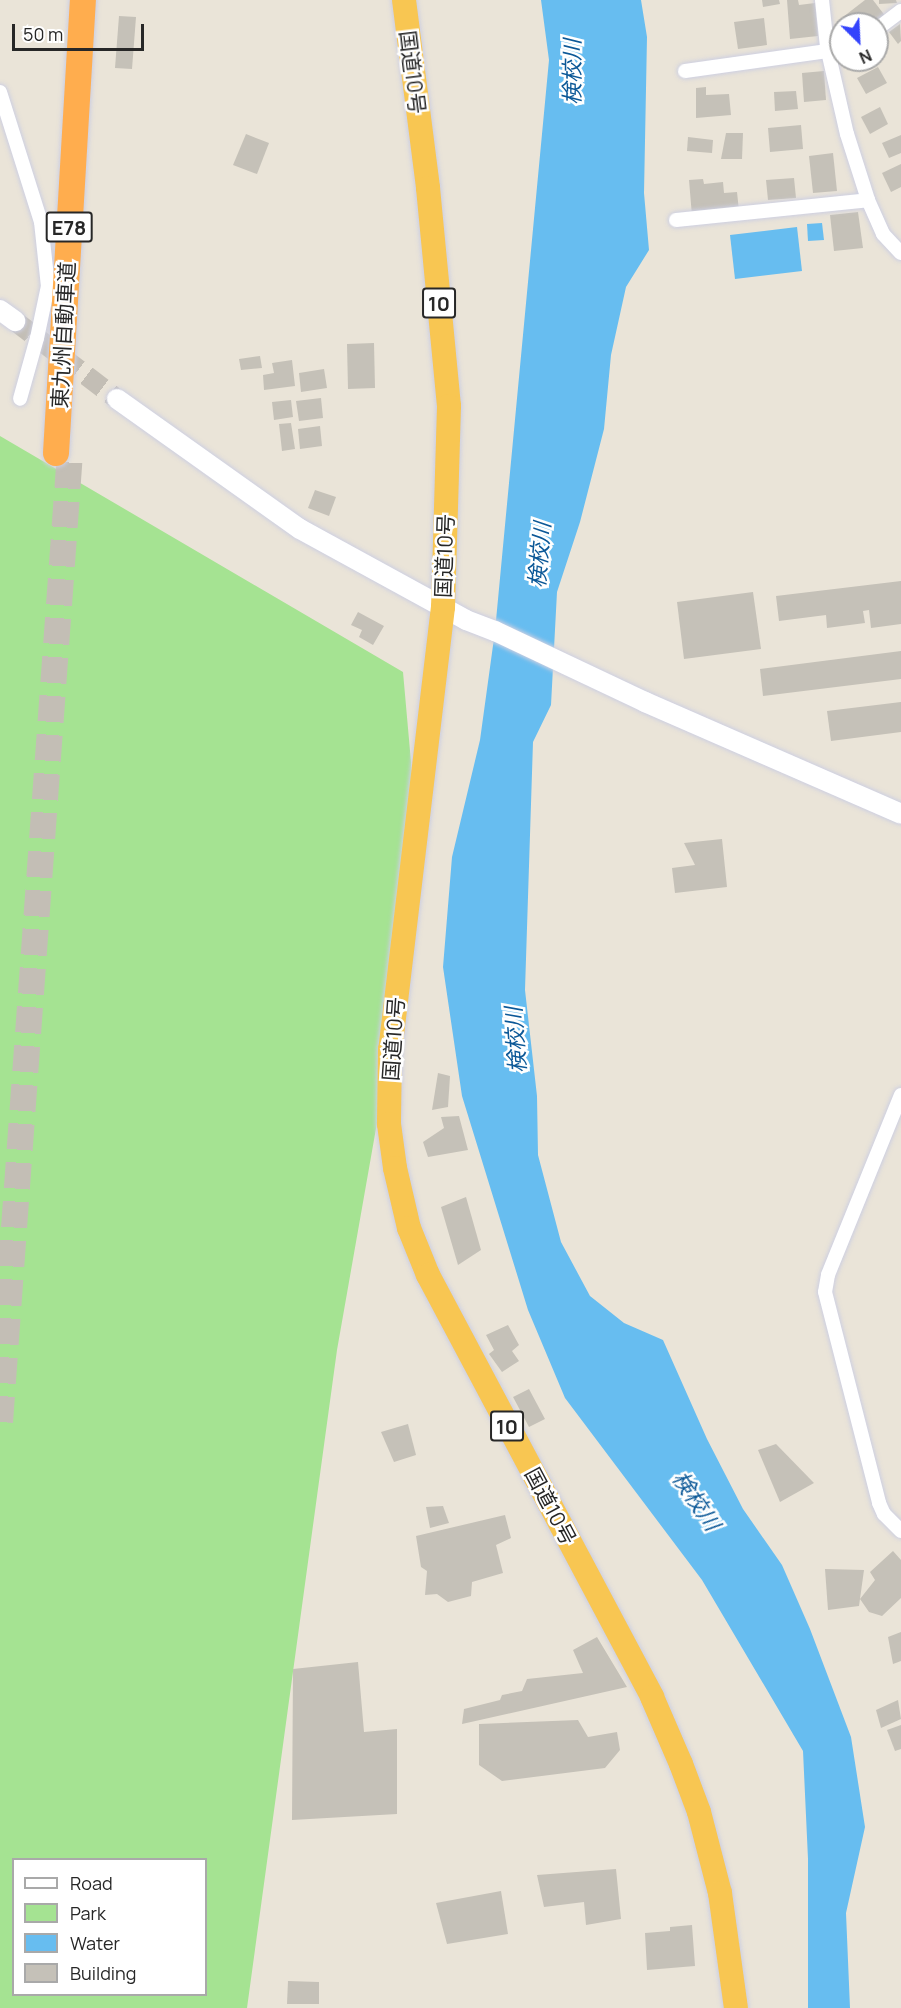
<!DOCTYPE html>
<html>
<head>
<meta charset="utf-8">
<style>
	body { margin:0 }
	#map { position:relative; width:901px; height:2008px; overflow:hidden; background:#eae4d8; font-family:Manrope,"Noto Sans JP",sans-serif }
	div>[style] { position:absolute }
	.green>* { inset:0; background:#a5e392 }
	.water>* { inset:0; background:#67bdf0 }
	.building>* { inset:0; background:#c5c1b8 }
	.secondary-tunnel>* { height:20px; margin-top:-10px; transform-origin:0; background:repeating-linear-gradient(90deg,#c3beb5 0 20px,transparent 0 30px) }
	.motorway-tunnel>* { height:26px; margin-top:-13px; transform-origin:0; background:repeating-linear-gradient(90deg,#c3beb5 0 26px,transparent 0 39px) }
	.roads { filter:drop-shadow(0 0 2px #cdcfe1) drop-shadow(0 0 2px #cdcfe1) }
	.minor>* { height:14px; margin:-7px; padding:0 7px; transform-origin:7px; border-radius:7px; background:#fff }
	.secondary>* { height:20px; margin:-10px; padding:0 10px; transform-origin:10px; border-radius:10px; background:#fff }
	.trunk>* { height:24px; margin:-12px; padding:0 12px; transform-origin:12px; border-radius:12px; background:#f8c652 }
	.motorway>* { height:26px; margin:-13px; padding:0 13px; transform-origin:13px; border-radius:13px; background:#ffad4e }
	span { translate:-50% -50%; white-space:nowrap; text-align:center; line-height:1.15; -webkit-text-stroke:5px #fff; paint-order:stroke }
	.shield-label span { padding:2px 4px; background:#fff; border:2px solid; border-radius:4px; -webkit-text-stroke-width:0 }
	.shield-label { font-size:20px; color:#272727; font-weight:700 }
	.street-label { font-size:21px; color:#272727 }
	.water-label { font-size:22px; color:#0b5897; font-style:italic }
	.legend { position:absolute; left:12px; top:1858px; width:195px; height:138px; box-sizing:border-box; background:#fff; border:2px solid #a9a9a9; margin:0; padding:8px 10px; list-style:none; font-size:18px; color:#272727 }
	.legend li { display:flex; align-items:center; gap:12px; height:30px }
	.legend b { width:30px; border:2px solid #a9a9a9 }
	.north { position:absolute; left:829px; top:12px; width:60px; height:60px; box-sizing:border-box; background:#fff; border:2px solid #a9a9a9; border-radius:50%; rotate:156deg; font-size:16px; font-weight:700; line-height:24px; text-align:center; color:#272727 }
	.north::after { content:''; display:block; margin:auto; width:21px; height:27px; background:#3343fc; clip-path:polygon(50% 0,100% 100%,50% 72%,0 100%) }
	.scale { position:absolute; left:12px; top:24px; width:132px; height:27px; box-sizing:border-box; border:3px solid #272727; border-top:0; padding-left:8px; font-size:18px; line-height:21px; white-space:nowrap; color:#272727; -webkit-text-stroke:4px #fff; paint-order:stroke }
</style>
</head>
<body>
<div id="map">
	<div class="green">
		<div style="clip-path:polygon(evenodd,0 436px,403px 672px,411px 762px,413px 862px,390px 1049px,337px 1350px,247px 2008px,0 2008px,0 436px,14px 1860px,206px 1860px,206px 1994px,14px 1994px,14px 1860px)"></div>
	</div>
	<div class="water">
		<div style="clip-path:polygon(541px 0,641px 0,647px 37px,644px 193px,649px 250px,626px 287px,611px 355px,604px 429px,580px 522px,557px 592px,551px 705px,533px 742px,525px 990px,537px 1096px,538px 1155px,561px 1242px,590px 1296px,624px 1323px,663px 1340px,707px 1439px,743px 1509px,782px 1565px,810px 1629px,851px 1737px,865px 1827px,846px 1913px,850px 2008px,808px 2008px,808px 1859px,803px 1751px,702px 1580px,565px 1398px,528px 1310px,462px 1096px,443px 967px,452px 857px,480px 740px,495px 631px,549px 60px)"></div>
		<div style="clip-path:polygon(822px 223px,824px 240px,808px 241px,807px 224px)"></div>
		<div style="clip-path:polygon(797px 227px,802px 271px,735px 279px,730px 235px)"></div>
	</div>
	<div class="building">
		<div style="clip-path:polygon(762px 0,779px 0,780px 4px,763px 7px)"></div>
		<div style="clip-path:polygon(787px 0,798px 0,799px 5px,815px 3px,818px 36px,790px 39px)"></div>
		<div style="clip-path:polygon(865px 0,873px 0,886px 17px,876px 24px,848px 24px,843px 17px)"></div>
		<div style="clip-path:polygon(879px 0,896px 0,897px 3px,879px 4px)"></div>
		<div style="clip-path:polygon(119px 16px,136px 17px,132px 69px,115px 68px)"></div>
		<div style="clip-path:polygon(764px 18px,767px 45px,738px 49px,734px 22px)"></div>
		<div style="clip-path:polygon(900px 24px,901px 41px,898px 44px,889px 32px)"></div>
		<div style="clip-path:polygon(878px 67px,887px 83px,866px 94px,857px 78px)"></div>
		<div style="clip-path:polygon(824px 71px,826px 100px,804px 102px,802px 73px)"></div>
		<div style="clip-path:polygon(706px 87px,706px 95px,729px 94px,731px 115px,696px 118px,696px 88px)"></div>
		<div style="clip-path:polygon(796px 91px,798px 109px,775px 111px,774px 92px)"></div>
		<div style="clip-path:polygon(880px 107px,888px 124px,870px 134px,861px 117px)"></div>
		<div style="clip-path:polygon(801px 125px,803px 149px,770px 152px,768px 128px)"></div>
		<div style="clip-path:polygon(726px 133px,743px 133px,742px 159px,721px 159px)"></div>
		<div style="clip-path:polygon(246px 134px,269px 143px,257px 174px,233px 165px)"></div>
		<div style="clip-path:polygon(901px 135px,901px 153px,889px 158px,882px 143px)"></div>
		<div style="clip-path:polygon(688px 137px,713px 140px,712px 153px,687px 151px)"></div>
		<div style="clip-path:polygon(833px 153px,837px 191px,813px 193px,809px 156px)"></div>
		<div style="clip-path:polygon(901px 164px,901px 187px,891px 192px,882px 173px)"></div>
		<div style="clip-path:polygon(794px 178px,796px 198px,768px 200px,766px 180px)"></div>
		<div style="clip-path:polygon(703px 179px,704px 184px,723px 182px,724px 193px,737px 192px,739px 211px,692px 216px,689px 180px)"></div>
		<div style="clip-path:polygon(858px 212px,863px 248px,834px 251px,830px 215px)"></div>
		<div style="clip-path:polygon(374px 343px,375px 388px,348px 389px,347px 344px)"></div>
		<div style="clip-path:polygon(260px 356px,262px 368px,241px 370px,239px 359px)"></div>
		<div style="clip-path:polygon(292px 360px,295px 386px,264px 390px,263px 375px,274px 373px,272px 363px)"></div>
		<div style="clip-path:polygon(324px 369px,327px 388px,301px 392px,299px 373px)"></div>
		<div style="clip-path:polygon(321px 398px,323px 418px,299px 421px,296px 401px)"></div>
		<div style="clip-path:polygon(291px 400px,293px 417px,274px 420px,272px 402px)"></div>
		<div style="clip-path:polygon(291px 423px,295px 449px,282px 451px,279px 424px)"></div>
		<div style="clip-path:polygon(320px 426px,322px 446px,300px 449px,298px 429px)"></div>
		<div style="clip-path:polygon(315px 490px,336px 497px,329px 516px,308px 508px)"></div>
		<div style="clip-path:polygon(901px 581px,901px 624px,871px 628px,869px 610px,863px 611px,865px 623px,827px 628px,826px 615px,779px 621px,776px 596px)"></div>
		<div style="clip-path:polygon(753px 592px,761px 649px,684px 659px,677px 602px)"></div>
		<div style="clip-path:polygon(358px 612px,384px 626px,373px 645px,359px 637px,362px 630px,351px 625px)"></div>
		<div style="clip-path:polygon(901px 651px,901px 679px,763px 696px,760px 669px)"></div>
		<div style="clip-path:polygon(901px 702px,901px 732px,831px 741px,827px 711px)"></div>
		<div style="clip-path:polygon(722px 839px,727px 887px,675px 893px,672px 868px,695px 865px,684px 843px)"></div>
		<div style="clip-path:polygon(438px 1073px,450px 1076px,448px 1107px,432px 1110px)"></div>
		<div style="clip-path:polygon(459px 1116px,468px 1150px,428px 1157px,423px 1142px,444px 1128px,441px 1117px)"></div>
		<div style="clip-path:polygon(466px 1197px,481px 1250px,458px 1265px,441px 1207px)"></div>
		<div style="clip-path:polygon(508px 1325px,519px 1345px,512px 1351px,519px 1361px,502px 1372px,489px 1354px,494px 1350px,486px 1335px)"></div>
		<div style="clip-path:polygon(529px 1389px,545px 1419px,529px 1427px,513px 1397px)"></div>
		<div style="clip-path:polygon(408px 1424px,416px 1455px,394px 1462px,381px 1432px)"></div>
		<div style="clip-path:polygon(776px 1444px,814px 1483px,780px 1502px,758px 1450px)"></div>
		<div style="clip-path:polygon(443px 1506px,449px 1523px,430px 1528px,426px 1507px)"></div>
		<div style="clip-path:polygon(505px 1515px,511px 1538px,496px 1545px,503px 1573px,472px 1582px,471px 1596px,448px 1602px,437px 1594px,425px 1595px,427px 1571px,421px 1567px,416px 1536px)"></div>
		<div style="clip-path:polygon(893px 1551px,901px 1560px,901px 1598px,882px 1616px,869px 1612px,860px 1599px,875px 1580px,870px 1572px)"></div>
		<div style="clip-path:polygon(825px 1569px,864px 1570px,859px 1606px,828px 1610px)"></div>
		<div style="clip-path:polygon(901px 1632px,901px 1661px,893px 1664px,888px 1637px)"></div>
		<div style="clip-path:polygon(597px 1637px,627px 1687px,462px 1724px,464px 1709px,500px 1700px,502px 1695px,522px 1691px,527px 1679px,583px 1673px,573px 1650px)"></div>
		<div style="clip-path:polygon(358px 1662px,364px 1732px,397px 1729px,397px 1814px,292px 1820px,293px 1669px)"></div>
		<div style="clip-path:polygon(898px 1700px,901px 1719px,881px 1728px,876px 1710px)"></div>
		<div style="clip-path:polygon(578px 1720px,588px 1737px,617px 1732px,620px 1750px,605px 1768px,502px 1781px,479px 1765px,479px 1724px)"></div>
		<div style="clip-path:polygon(901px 1725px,901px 1749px,895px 1751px,887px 1730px)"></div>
		<div style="clip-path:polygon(616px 1869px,621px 1919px,586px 1925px,584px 1902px,544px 1907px,537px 1875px)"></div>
		<div style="clip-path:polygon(501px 1891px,508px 1934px,447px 1944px,436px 1903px)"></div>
		<div style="clip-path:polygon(692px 1925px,695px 1966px,647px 1970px,645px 1933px,670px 1931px,670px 1927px)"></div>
		<div style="clip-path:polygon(288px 1981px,319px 1982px,319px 2004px,287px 2004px)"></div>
	</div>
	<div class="secondary-tunnel">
		<div style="left:15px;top:321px;width:128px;rotate:37.4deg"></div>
	</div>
	<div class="motorway-tunnel">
		<div style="left:0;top:1422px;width:973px;rotate:-85.87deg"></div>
	</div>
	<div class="roads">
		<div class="minor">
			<div style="left:822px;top:0;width:47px;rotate:83.9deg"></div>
			<div style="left:827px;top:47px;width:89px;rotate:77.1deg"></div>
			<div style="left:847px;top:134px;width:69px;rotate:72.3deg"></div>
			<div style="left:868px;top:200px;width:37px;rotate:66deg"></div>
			<div style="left:883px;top:234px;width:26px;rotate:47deg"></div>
			<div style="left:877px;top:29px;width:30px;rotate:-37deg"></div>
			<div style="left:685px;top:71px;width:144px;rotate:-8deg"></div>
			<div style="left:0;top:92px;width:136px;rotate:72.5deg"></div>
			<div style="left:41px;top:222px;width:64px;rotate:83.8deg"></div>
			<div style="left:48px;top:286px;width:53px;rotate:101.9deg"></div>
			<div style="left:37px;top:338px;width:63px;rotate:105.6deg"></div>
			<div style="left:676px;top:220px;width:193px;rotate:-5.9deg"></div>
			<div style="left:901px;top:1095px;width:194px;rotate:112.1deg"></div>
			<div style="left:828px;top:1275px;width:17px;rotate:100deg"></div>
			<div style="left:825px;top:1292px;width:218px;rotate:75.6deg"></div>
			<div style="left:879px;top:1503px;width:12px;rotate:66deg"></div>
			<div style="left:884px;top:1514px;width:24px;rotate:45deg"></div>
		</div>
		<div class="secondary">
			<div style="left:0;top:310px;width:19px;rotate:36deg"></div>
			<div style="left:117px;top:399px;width:224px;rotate:35.4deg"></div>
			<div style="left:300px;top:529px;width:189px;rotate:28.7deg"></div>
			<div style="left:466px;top:620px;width:31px;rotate:21deg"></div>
			<div style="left:495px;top:631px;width:166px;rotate:25.3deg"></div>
			<div style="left:645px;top:702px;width:279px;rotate:23.6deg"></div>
		</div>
		<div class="trunk">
			<div style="left:404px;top:0;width:190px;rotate:82.7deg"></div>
			<div style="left:428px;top:188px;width:219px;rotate:84.5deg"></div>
			<div style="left:449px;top:406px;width:201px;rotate:91.7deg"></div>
			<div style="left:443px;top:607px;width:445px;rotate:96.8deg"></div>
			<div style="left:390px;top:1049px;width:75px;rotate:90.8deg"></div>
			<div style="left:389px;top:1124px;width:44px;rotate:82.2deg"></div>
			<div style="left:395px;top:1168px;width:62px;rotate:76.9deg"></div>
			<div style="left:409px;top:1228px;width:51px;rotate:68deg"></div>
			<div style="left:428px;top:1275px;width:478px;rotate:62deg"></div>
			<div style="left:652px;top:1697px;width:73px;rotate:66.6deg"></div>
			<div style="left:681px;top:1764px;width:51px;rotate:69.4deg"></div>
			<div style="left:699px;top:1812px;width:84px;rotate:75.5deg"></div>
			<div style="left:720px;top:1893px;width:116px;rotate:82.1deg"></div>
		</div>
		<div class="motorway">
			<div style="left:56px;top:453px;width:454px;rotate:-86.6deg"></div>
		</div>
	</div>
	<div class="shield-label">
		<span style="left:69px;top:227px">E78</span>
		<span style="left:439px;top:303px">10</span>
		<span style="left:507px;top:1426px">10</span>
	</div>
	<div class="street-label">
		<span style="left:413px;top:72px;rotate:83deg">国道10号</span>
		<span style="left:63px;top:335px;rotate:-87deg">東九州自動車道</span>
		<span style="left:444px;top:556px;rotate:-88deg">国道10号</span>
		<span style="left:393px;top:1039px;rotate:-86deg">国道10号</span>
		<span style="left:551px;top:1506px;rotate:62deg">国道10号</span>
	</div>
	<div class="water-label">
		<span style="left:573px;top:72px;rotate:-90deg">検校川</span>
		<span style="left:540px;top:555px;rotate:-85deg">検校川</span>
		<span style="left:516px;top:1040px;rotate:-94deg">検校川</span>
		<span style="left:696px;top:1501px;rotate:56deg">検校川</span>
	</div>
	<ul class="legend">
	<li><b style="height:8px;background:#fff"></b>Road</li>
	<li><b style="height:16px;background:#a5e392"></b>Park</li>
	<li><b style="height:16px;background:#67bdf0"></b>Water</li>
	<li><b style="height:16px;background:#c5c1b8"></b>Building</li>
	</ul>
	<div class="north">N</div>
	<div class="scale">50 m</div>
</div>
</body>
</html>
